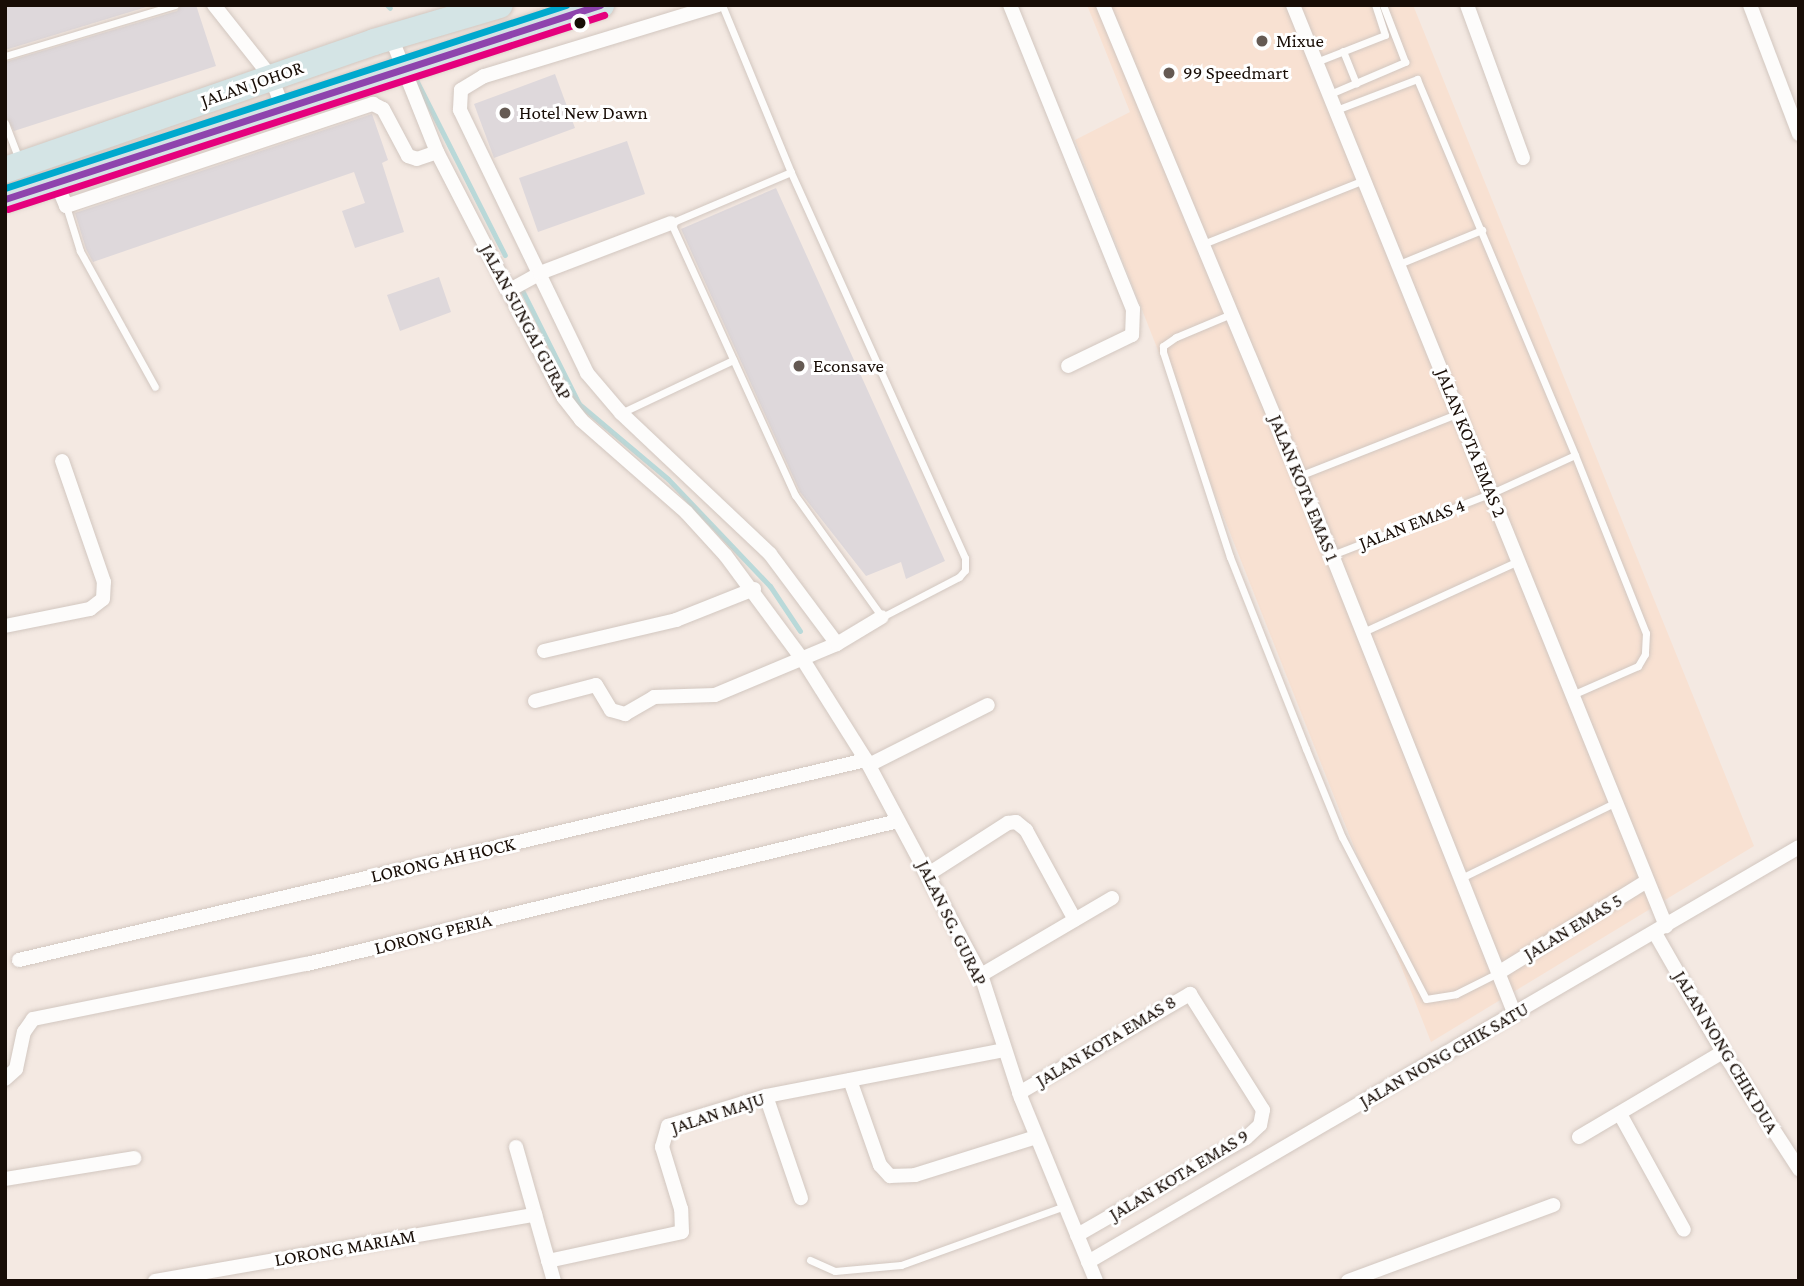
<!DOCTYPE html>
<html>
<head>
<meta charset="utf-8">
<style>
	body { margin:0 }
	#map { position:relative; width:1804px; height:1286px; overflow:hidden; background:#f4e9e2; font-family:"Crimson Pro",serif }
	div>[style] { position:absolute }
	.built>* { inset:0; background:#f8e1d2 }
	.stream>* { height:5px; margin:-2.5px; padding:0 2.5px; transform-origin:2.5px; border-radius:2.5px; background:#b9d9d9 }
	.building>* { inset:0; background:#ded8db }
	.roads { filter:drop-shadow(0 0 2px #d2c7c0) drop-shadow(0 0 2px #d2c7c0) }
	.lane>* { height:7px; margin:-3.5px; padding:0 3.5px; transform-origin:3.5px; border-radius:3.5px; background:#fdfcfb }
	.street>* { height:14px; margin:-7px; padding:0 7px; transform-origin:7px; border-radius:7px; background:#fdfcfb }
	.highway>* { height:26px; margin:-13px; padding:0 13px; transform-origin:13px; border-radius:13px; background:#d4e4e5 }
	.bus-1>* { height:7px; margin:-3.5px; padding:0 3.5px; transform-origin:3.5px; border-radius:3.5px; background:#8e44ad }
	.bus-2>* { height:7px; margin:-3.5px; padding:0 3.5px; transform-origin:3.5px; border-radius:3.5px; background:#e5007d }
	.bus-3>* { height:7px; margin:-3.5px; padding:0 3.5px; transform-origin:3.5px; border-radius:3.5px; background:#00a9ce }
	.dots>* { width:19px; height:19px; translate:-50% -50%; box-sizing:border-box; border:4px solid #fff; border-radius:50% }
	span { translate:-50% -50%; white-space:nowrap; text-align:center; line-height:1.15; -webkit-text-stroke:6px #fff; paint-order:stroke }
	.poi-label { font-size:19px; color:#180d06 }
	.left { translate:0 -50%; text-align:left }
	.street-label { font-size:19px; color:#180d06 }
	.frame { position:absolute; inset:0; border:7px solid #180d06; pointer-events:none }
</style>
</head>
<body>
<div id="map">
	<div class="built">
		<div style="clip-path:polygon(1087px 5px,1413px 5px,1754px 846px,1431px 1042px,1075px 140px,1130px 112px)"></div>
	</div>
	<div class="stream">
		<div style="left:387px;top:5px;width:4px;rotate:45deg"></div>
		<div style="left:413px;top:74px;width:203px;rotate:63.1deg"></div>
		<div style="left:520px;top:286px;width:132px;rotate:63.4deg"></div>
		<div style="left:579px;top:404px;width:116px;rotate:40.1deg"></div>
		<div style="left:668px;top:479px;width:148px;rotate:46.4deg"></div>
		<div style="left:770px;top:586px;width:54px;rotate:56.3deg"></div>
	</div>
	<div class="building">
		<div style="clip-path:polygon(5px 5px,153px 5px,5px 50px)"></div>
		<div style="clip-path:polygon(181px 5px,196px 5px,216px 66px,14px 131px,5px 115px,5px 62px,177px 11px)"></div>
		<div style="clip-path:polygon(555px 74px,575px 128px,494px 158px,474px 104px)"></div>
		<div style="clip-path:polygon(372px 114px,388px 160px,382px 163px,404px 232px,355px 248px,342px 211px,365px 203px,354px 172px,93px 262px,86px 249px,75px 213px)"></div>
		<div style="clip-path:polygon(627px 141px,645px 194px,538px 232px,519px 178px)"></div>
		<div style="clip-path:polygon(776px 188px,945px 561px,906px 579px,901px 562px,866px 576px,800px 492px,681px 229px)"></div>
		<div style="clip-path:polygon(439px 277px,451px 312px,400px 331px,387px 295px)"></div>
	</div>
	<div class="roads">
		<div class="lane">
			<div style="left:722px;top:5px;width:181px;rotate:67.6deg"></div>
			<div style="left:791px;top:172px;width:130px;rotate:157deg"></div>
			<div style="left:671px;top:223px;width:299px;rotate:65.5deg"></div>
			<div style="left:795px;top:495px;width:150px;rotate:54.5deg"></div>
			<div style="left:882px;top:617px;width:87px;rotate:-27.5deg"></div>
			<div style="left:959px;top:577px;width:9px;rotate:-49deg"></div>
			<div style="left:965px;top:570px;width:12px;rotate:-90deg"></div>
			<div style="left:965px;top:558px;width:423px;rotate:-114.3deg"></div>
			<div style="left:1343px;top:51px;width:35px;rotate:68deg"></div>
			<div style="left:5px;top:56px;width:177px;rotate:-16.7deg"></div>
			<div style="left:1316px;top:62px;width:74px;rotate:-21.4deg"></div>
			<div style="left:1385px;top:35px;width:32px;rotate:-108deg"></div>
			<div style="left:1330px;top:94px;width:82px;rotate:-23.1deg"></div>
			<div style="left:1405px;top:62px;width:61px;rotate:-111.1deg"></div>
			<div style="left:1336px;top:110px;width:87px;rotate:-20.9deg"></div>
			<div style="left:1417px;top:79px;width:408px;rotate:67.2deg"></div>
			<div style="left:5px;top:123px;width:40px;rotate:69deg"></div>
			<div style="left:66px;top:206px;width:47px;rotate:72.7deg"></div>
			<div style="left:80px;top:251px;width:155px;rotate:61.1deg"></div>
			<div style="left:1203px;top:244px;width:173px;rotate:-21.7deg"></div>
			<div style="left:1399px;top:264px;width:90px;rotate:-22.3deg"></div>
			<div style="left:1231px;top:314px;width:60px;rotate:157.3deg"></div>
			<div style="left:1176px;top:337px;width:16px;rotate:145deg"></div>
			<div style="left:1163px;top:346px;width:6px;rotate:90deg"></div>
			<div style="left:1163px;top:352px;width:216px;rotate:71.9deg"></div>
			<div style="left:1230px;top:557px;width:206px;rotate:68.4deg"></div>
			<div style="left:1306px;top:749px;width:95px;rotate:67.8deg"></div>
			<div style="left:1342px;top:837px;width:182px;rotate:62.6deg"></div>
			<div style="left:1426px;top:999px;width:30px;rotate:-9deg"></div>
			<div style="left:1456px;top:994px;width:47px;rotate:-26.6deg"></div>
			<div style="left:621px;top:413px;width:124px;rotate:-25.3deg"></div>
			<div style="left:1299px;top:476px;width:172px;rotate:-21.5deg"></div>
			<div style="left:1332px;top:555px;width:172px;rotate:-21.2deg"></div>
			<div style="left:1492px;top:493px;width:91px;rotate:-24.6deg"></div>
			<div style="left:1575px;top:455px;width:192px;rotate:68.3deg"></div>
			<div style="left:1646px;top:633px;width:21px;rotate:93deg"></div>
			<div style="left:1645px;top:654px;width:14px;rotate:120deg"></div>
			<div style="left:1638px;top:666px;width:72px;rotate:156.3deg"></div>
			<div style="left:1363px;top:632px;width:170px;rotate:-24.6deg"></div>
			<div style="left:1461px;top:878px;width:173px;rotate:-26.1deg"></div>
			<div style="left:810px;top:1260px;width:27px;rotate:24deg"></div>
			<div style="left:835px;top:1271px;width:66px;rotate:-5.2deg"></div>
			<div style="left:901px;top:1265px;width:174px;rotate:-19.8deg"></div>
		</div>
		<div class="street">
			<div style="left:214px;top:5px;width:92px;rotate:51.6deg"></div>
			<div style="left:271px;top:77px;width:31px;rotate:69deg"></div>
			<div style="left:718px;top:5px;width:245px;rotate:163.1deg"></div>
			<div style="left:484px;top:76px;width:27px;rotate:149deg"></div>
			<div style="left:461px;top:90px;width:20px;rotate:93deg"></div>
			<div style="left:460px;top:110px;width:292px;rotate:64.2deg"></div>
			<div style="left:587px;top:373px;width:52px;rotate:49.6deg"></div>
			<div style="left:621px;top:413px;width:205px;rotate:43.4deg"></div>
			<div style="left:770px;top:554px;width:112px;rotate:53.3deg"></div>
			<div style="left:1010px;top:5px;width:328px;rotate:68deg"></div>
			<div style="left:1133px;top:309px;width:26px;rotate:92deg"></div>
			<div style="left:1132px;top:335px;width:71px;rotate:154.2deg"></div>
			<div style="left:1103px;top:5px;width:596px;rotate:67.39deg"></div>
			<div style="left:1332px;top:555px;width:494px;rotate:68.3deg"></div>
			<div style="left:1293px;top:5px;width:994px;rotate:67.95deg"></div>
			<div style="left:1467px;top:5px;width:163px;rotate:69.9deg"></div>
			<div style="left:1750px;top:5px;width:138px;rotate:69.2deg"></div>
			<div style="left:391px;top:37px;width:124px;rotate:68.2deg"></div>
			<div style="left:437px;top:152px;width:277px;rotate:62.7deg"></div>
			<div style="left:564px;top:398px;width:28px;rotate:52deg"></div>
			<div style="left:581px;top:420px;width:140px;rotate:41.2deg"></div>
			<div style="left:686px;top:512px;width:59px;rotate:47.7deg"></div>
			<div style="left:726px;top:556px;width:129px;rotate:53.5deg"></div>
			<div style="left:803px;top:660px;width:118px;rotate:57.8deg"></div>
			<div style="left:866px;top:760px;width:244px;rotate:61.9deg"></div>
			<div style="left:981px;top:975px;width:129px;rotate:72deg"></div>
			<div style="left:1021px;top:1098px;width:198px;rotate:67.7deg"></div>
			<div style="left:56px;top:182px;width:26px;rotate:67deg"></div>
			<div style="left:66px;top:206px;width:324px;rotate:-18.4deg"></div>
			<div style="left:373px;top:104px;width:11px;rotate:27deg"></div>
			<div style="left:383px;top:109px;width:53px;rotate:62deg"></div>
			<div style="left:408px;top:156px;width:9px;rotate:18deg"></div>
			<div style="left:417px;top:159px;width:21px;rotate:-19deg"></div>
			<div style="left:508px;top:291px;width:37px;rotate:-29deg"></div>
			<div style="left:540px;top:273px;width:140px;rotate:-20.9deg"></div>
			<div style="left:5px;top:626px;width:87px;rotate:-11.3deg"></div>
			<div style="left:90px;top:609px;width:16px;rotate:-38deg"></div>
			<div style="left:103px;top:599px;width:17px;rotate:-87deg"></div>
			<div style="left:104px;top:582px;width:128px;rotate:-109.1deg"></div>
			<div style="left:544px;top:651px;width:136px;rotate:-13.2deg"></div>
			<div style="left:676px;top:620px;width:84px;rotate:-21.7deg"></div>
			<div style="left:535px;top:701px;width:63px;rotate:-14.7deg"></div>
			<div style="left:596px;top:685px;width:29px;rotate:59deg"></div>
			<div style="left:611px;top:710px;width:15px;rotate:16deg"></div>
			<div style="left:625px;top:714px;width:34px;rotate:-30deg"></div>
			<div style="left:654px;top:697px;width:61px;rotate:-1.9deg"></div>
			<div style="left:715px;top:695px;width:132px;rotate:-22.7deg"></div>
			<div style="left:837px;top:644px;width:52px;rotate:-31deg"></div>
			<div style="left:869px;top:765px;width:133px;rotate:-26.8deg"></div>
			<div style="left:930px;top:873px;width:93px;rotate:-32.7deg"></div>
			<div style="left:1008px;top:823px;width:8px;rotate:-7deg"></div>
			<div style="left:1016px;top:822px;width:13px;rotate:39deg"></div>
			<div style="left:1026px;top:830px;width:102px;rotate:61.4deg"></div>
			<div style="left:1655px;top:933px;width:137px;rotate:60.3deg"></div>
			<div style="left:1723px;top:1052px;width:140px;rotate:57deg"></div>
			<div style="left:19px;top:960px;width:870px;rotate:-13.29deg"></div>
			<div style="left:1498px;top:973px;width:175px;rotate:-31.7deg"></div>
			<div style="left:981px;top:975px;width:152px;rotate:-30.4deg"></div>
			<div style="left:5px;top:1079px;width:15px;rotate:-42deg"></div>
			<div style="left:16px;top:1069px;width:38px;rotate:-78deg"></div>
			<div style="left:24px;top:1032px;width:16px;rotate:-55deg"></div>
			<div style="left:33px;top:1019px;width:279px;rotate:-11.4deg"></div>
			<div style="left:307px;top:964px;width:608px;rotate:-13.6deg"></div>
			<div style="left:850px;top:1080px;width:90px;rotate:70.6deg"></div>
			<div style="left:880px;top:1165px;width:15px;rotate:48deg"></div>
			<div style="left:890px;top:1176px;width:25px;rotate:-2deg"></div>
			<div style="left:915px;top:1175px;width:127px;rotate:-17.4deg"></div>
			<div style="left:1019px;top:1093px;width:198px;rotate:-30.1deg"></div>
			<div style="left:1190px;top:994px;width:137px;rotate:57.8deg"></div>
			<div style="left:1263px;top:1110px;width:15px;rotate:101deg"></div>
			<div style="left:1260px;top:1125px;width:19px;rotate:137deg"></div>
			<div style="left:1246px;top:1138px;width:195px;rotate:150.1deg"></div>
			<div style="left:766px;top:1096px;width:108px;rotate:71.1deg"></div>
			<div style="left:1620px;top:1114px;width:132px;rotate:61.1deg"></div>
			<div style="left:1579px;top:1137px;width:167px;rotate:-30.6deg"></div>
			<div style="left:516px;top:1147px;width:139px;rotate:74.2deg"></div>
			<div style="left:5px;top:1179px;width:131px;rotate:-9.2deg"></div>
			<div style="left:548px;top:1261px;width:137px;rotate:-12.2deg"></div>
			<div style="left:682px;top:1232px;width:23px;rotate:-92deg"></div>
			<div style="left:681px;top:1209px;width:65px;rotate:-107deg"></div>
			<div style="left:662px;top:1147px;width:22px;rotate:-74deg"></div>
			<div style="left:668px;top:1126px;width:102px;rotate:-17deg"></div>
			<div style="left:766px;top:1096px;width:243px;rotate:-10.9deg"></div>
			<div style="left:1088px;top:1262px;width:823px;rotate:-30.27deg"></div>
			<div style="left:155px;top:1281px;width:386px;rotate:-9.9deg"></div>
			<div style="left:1348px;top:1281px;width:219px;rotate:-20.3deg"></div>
		</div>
		<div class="highway">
			<div style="left:5px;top:170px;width:391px;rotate:-19.1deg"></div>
			<div style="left:374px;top:42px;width:131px;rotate:-16.4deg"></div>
			<div style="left:5px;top:199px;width:627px;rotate:-18.03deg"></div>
		</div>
	</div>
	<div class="bus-1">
		<div style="left:5px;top:199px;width:626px;rotate:-18.06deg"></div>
	</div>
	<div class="bus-2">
		<div style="left:8px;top:209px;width:627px;rotate:-18.03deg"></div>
	</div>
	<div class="bus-3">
		<div style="left:5px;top:188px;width:590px;rotate:-18.07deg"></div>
	</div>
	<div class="dots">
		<div style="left:580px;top:23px;background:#180d06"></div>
		<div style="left:1262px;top:41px;background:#655a53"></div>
		<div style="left:1169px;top:73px;background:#655a53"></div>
		<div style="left:505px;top:113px;background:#655a53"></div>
		<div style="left:799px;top:366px;background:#655a53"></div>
	</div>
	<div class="poi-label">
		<span class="left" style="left:1276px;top:41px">Mixue</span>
		<span class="left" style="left:1183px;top:73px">99 Speedmart</span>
		<span class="left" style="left:519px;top:113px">Hotel New Dawn</span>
		<span class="left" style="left:813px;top:366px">Econsave</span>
	</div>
	<div class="street-label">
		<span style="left:252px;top:84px;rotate:-19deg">JALAN JOHOR</span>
		<span style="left:526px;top:322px;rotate:62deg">JALAN SUNGAI GURAP</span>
		<span style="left:1471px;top:443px;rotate:68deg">JALAN KOTA EMAS 2</span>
		<span style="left:1304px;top:488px;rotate:68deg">JALAN KOTA EMAS 1</span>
		<span style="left:1412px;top:524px;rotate:-21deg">JALAN EMAS 4</span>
		<span style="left:443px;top:860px;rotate:-13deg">LORONG AH HOCK</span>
		<span style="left:952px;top:923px;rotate:64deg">JALAN SG. GURAP</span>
		<span style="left:1573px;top:927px;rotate:-31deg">JALAN EMAS 5</span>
		<span style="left:433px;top:934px;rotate:-14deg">LORONG PERIA</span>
		<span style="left:1106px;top:1041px;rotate:-31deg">JALAN KOTA EMAS 8</span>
		<span style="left:1726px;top:1052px;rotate:59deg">JALAN NONG CHIK DUA</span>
		<span style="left:1444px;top:1055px;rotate:-30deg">JALAN NONG CHIK SATU</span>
		<span style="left:718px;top:1113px;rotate:-18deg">JALAN MAJU</span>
		<span style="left:1179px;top:1175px;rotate:-31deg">JALAN KOTA EMAS 9</span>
		<span style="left:345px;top:1248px;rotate:-10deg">LORONG MARIAM</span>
	</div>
	<div class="frame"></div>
</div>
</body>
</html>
